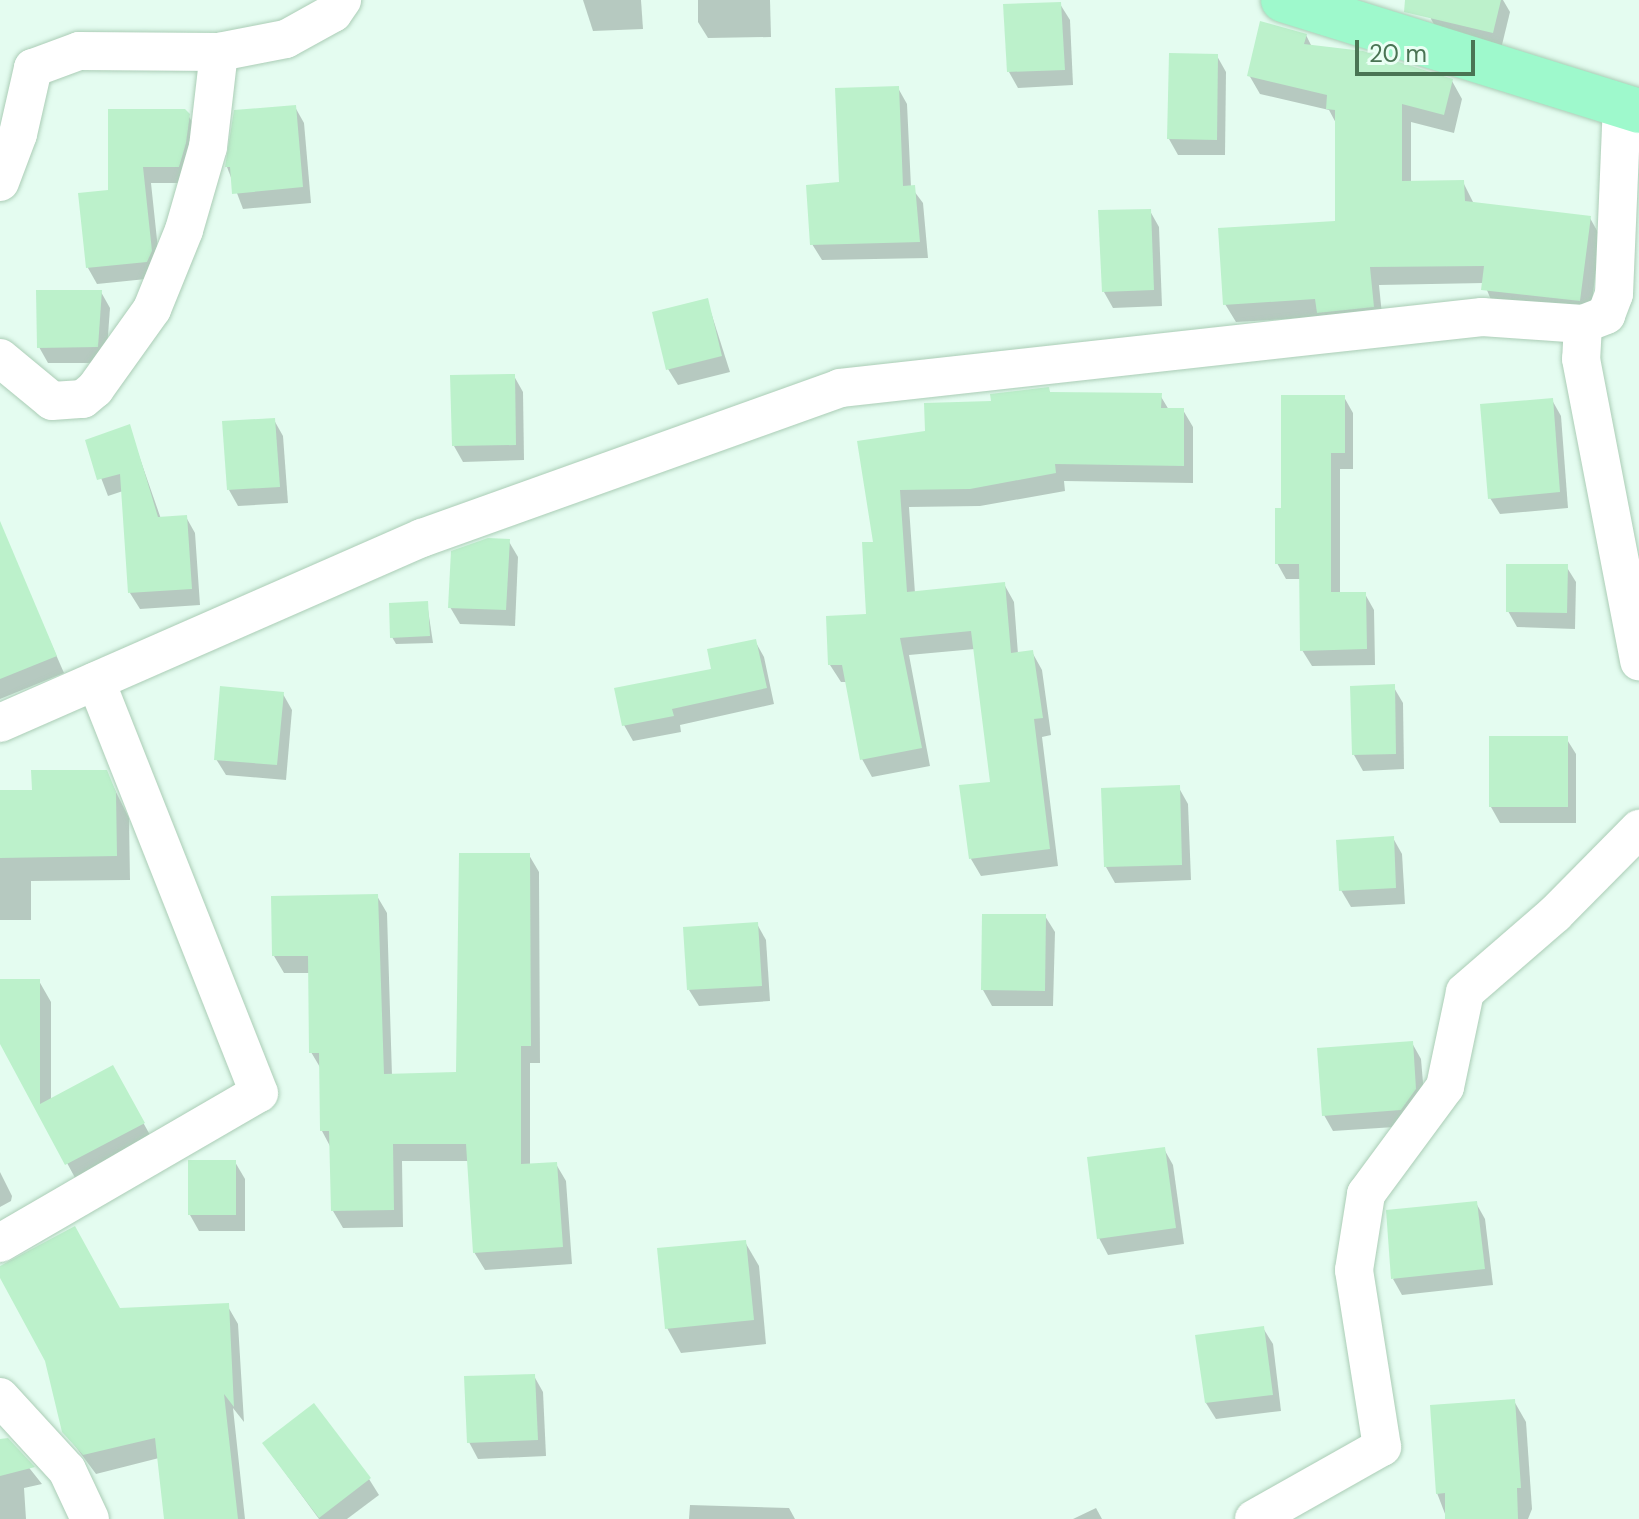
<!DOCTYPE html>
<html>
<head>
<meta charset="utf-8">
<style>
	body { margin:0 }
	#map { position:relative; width:1639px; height:1519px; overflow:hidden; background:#e4fcf0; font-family:"DM Sans",sans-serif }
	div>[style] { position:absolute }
	.shadow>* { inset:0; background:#0003 }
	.building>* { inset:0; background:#bcf1cb }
	.roads { filter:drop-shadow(0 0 2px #abcdb6) drop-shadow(0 0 2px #abcdb6) }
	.street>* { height:38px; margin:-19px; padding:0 19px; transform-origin:19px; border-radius:19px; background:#fff }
	.primary>* { height:44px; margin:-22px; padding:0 22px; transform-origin:22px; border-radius:22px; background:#9ef9cc }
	span { translate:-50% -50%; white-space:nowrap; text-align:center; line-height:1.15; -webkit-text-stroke:6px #eafff4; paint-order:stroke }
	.scale { position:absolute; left:1355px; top:40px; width:120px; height:36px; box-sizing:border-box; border:4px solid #4a7454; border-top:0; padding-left:10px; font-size:24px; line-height:28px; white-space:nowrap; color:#4a7454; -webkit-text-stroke:6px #eafff4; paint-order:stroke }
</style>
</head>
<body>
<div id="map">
	<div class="shadow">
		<div style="clip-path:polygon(583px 0,641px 0,643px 29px,593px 31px)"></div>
		<div style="clip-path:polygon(698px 0,770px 0,771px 37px,708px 38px,698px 22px)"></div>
		<div style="clip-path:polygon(1435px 0,1503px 0,1510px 12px,1501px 49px,1440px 35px,1431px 19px)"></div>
		<div style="clip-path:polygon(1060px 4px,1070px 20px,1073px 85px,1018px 88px,1009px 72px)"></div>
		<div style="clip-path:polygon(1306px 35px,1312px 47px,1452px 81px,1462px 99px,1454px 133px,1411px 122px,1411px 183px,1463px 182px,1474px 204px,1590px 218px,1600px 236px,1590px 319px,1494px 307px,1484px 283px,1379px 285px,1383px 325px,1321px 317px,1236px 322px,1225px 304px,1337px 223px,1337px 125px,1329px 110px,1260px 94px,1249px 75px)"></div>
		<div style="clip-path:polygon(1217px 56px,1226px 72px,1225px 155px,1178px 155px,1169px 139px)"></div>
		<div style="clip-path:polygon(898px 88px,907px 104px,911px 187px,923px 203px,928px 258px,822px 260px,812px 244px)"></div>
		<div style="clip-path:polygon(295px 107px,304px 123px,311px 203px,243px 209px,227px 167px,236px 112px)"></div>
		<div style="clip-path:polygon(188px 115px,198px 132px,188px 183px,151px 183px,160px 268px,156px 278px,97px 284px,88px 268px,80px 195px,110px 192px)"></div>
		<div style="clip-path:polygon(1150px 211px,1159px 227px,1162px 306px,1113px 308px,1104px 292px)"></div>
		<div style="clip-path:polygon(101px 292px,110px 308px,106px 363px,48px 363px,39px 347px)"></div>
		<div style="clip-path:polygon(707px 300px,730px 372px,678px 385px,668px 369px)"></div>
		<div style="clip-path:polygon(514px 376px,523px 392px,524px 460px,463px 462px,454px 446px)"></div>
		<div style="clip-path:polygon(1048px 389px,1051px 394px,1160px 395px,1169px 410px,1183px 410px,1193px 427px,1193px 483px,1064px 481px,1065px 491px,980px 506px,909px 507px,915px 593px,1004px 584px,1014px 602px,1018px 654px,1032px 652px,1042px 670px,1051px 735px,1042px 737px,1058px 866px,981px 876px,971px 859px,992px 783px,975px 649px,909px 655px,930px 766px,872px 777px,862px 759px,848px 682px,841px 682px,830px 665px,868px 616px,875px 544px,859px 442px,927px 433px,993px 403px)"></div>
		<div style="clip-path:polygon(1344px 397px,1353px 413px,1353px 469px,1340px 469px,1340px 594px,1365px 594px,1374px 610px,1375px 665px,1312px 666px,1302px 650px,1301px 579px,1286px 579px,1277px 563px,1283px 510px)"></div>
		<div style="clip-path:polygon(1552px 400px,1561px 416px,1568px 508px,1500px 514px,1490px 498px)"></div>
		<div style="clip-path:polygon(274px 420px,283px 436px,288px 503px,238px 506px,229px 490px)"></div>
		<div style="clip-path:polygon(129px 427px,161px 519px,186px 517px,195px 533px,200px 605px,140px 609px,130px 593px,123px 491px,108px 496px,87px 441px)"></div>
		<div style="clip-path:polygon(508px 540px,518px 557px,515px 626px,460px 624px,450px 607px)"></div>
		<div style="clip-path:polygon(1566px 566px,1576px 582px,1575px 629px,1517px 627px,1508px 611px)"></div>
		<div style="clip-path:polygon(22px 577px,64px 673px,0 699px,0 586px)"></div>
		<div style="clip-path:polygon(427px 603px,433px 643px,396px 644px,392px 637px)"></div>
		<div style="clip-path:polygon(755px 641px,764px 657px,774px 704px,680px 725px,681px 732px,633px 741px,624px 725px)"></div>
		<div style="clip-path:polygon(1393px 686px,1403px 703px,1404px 769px,1363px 771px,1354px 755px)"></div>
		<div style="clip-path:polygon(283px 694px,292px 710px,286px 780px,226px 775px,216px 759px)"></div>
		<div style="clip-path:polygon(1566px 738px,1576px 754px,1576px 823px,1500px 823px,1491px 807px)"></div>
		<div style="clip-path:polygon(106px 772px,129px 818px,130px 880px,31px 881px,31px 920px,0 920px,0 792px,34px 792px)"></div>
		<div style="clip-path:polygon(1179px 788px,1188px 804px,1191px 880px,1115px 883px,1106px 867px)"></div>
		<div style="clip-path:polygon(1393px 838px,1402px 854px,1405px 904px,1351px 907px,1341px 890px)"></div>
		<div style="clip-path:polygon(529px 855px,539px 872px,540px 1063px,530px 1063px,530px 1166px,556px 1164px,566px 1181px,572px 1264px,485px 1270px,474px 1252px,469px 1161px,402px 1161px,403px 1227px,343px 1228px,333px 1211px,331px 1148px,322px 1131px,321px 1069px,311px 1052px,310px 973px,284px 973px,274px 956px,377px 896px,387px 913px,392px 1076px,458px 1074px)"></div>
		<div style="clip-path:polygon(1045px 916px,1055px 932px,1053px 1006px,992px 1006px,983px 990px)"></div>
		<div style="clip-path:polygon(757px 924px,766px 940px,770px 1001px,699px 1006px,689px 990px)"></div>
		<div style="clip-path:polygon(0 981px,39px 981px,51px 1002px,51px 1100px,124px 1088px,155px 1144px,79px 1185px,0 1040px)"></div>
		<div style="clip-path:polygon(1412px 1043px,1421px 1059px,1425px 1106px,1410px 1126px,1333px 1131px,1324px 1115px)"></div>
		<div style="clip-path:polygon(1164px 1149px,1173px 1165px,1184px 1244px,1108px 1255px,1099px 1238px)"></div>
		<div style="clip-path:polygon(235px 1162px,245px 1179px,245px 1231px,199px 1231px,190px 1215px)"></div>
		<div style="clip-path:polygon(0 1172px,12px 1196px,11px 1201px,0 1207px)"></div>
		<div style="clip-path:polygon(1476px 1203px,1485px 1219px,1493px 1285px,1402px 1295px,1393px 1279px)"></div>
		<div style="clip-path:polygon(745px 1242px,759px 1266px,766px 1344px,681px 1353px,667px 1328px)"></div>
		<div style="clip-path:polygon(0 1268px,120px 1310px,227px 1305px,238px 1324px,244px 1422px,233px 1408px,245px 1519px,166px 1519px,159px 1458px,96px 1474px,64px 1431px,47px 1360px)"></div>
		<div style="clip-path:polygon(1263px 1328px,1273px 1344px,1281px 1411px,1216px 1419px,1206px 1403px)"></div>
		<div style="clip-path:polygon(534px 1376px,543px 1392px,546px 1456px,478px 1459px,469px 1442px)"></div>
		<div style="clip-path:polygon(1514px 1401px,1526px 1422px,1532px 1509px,1528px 1519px,1447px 1519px,1437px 1493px)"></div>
		<div style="clip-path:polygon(7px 1440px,42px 1484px,24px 1488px,26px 1519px,0 1519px,0 1441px)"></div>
		<div style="clip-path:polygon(264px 1444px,369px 1479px,379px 1495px,347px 1519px,319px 1519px)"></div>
		<div style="clip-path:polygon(690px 1505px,789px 1508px,795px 1519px,689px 1519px)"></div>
		<div style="clip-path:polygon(1096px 1508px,1102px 1519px,1073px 1519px)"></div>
	</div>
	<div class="building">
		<div style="clip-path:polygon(1405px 0,1501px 0,1493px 33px,1404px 12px)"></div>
		<div style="clip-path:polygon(1061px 2px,1065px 70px,1007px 72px,1003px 4px)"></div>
		<div style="clip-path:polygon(1260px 21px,1307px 34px,1304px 44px,1363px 51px,1453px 79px,1444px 115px,1402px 104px,1402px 181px,1464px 180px,1465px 201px,1591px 216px,1580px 301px,1481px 290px,1484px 266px,1370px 267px,1374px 307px,1317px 313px,1315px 299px,1223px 305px,1218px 228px,1335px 221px,1335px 110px,1326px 109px,1327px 95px,1247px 76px)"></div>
		<div style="clip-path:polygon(1169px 53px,1218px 54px,1217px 140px,1167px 139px)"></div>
		<div style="clip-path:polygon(899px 86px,903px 186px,915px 185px,920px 242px,810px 245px,806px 185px,839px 182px,835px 88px)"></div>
		<div style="clip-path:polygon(296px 105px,303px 187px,232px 194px,230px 167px,225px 167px,234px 110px)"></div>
		<div style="clip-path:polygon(108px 109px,185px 109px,190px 114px,186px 143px,179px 167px,143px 167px,152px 251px,147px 262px,86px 268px,78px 193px,108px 190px)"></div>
		<div style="clip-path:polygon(1151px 209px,1154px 290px,1102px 292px,1098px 210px)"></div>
		<div style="clip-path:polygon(36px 290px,102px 290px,98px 347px,37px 348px)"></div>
		<div style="clip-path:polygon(708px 298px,722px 356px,666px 370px,652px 312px)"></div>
		<div style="clip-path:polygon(515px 374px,516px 445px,452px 446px,450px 375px)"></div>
		<div style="clip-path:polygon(1049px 387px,1050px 392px,1162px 393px,1161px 408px,1184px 408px,1184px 466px,1055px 464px,1056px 473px,970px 489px,900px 490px,907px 592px,1005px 582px,1011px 653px,1033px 650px,1043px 718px,1034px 719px,1050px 849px,969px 859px,959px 785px,990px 782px,971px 631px,900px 638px,922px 748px,860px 760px,842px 665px,828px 665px,826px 616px,866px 614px,862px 542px,873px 542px,857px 441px,925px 431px,924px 403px,991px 401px,990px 394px)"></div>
		<div style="clip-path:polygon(1281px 395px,1345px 395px,1345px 453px,1331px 453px,1331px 592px,1366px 592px,1367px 649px,1300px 651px,1299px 564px,1275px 564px,1275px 508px,1281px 508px)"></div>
		<div style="clip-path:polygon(1553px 398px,1560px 492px,1488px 499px,1480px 404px)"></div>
		<div style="clip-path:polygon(275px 418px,280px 487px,227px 490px,222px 421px)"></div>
		<div style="clip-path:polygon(130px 424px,158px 517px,187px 515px,192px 589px,128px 593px,120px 474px,97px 480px,85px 440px)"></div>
		<div style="clip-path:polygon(0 521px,57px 656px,0 679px)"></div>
		<div style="clip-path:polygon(488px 538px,510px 539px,506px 610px,448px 608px,451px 551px)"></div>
		<div style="clip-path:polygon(1506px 564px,1568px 564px,1567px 613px,1506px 612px)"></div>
		<div style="clip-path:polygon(428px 601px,430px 636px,390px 638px,389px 603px)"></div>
		<div style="clip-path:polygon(756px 639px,767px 688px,672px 709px,674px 716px,622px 726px,614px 688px,711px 669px,707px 649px)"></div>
		<div style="clip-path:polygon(1395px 684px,1396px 754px,1352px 755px,1350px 686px)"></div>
		<div style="clip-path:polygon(220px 686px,284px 692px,277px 765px,214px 760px)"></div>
		<div style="clip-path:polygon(1489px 736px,1568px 736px,1568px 807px,1489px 807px)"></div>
		<div style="clip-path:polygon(31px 770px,107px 770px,116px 792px,117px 856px,0 858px,0 790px,32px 790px)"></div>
		<div style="clip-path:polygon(1180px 785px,1182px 865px,1104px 867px,1101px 788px)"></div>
		<div style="clip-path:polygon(1394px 836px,1396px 888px,1339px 891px,1336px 840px)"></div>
		<div style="clip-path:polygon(459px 853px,530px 853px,531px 1046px,521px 1046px,521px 1164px,557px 1162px,563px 1247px,473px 1253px,466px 1144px,393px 1144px,394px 1210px,331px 1211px,329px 1131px,320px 1131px,319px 1053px,309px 1053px,308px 956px,272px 956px,271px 896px,378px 894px,384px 1074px,456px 1072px)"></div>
		<div style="clip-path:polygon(982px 914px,1046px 914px,1045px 991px,981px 990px)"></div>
		<div style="clip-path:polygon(758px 922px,762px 986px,687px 990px,683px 927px)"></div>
		<div style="clip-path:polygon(0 979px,40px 979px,40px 1104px,113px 1065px,145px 1123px,65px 1165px,0 1044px)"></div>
		<div style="clip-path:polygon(1413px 1041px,1416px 1089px,1401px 1110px,1322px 1116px,1317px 1048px)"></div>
		<div style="clip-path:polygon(1165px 1147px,1176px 1228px,1097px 1239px,1087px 1157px)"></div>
		<div style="clip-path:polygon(188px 1160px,236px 1160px,236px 1215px,188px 1215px)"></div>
		<div style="clip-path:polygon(1477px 1201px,1485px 1269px,1391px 1279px,1386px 1210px)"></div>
		<div style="clip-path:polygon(75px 1226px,120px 1308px,229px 1303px,234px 1407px,224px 1394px,238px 1519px,164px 1519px,155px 1438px,83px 1455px,62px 1432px,45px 1361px,0 1278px,0 1266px)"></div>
		<div style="clip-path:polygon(746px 1240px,754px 1320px,665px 1329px,657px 1248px)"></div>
		<div style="clip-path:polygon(1264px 1326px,1273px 1395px,1205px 1403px,1195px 1335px)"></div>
		<div style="clip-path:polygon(535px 1374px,538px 1440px,467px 1443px,464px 1376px)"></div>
		<div style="clip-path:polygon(1515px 1399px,1521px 1488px,1517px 1488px,1518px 1519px,1445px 1519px,1445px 1493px,1436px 1494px,1430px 1405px)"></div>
		<div style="clip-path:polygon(314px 1403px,371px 1478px,319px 1518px,262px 1443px)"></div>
		<div style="clip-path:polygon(8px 1438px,35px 1467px,0 1476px,0 1439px)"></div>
	</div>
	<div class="roads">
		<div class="street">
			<div style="left:0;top:182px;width:51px;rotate:-69.4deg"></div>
			<div style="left:18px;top:134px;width:68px;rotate:-77.2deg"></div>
			<div style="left:33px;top:68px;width:49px;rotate:-20.3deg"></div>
			<div style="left:79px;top:51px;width:140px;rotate:0.4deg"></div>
			<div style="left:219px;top:52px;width:68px;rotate:-11deg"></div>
			<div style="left:286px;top:39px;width:54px;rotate:-29deg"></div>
			<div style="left:333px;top:13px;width:16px;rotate:-55deg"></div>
			<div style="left:1583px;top:324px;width:35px;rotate:93deg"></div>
			<div style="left:1581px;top:359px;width:308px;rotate:79.1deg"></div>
			<div style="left:0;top:358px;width:67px;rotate:39.6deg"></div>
			<div style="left:52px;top:401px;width:31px;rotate:-4deg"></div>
			<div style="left:83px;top:399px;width:16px;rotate:-40deg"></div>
			<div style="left:95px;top:389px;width:98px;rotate:-54.5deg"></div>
			<div style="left:152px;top:309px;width:85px;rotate:-67.9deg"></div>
			<div style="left:184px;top:230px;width:86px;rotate:-73.9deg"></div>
			<div style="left:208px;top:147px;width:96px;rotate:-83.4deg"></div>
			<div style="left:0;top:723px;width:461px;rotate:-23.7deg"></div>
			<div style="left:422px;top:538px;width:444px;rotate:-19.7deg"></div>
			<div style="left:840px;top:388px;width:646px;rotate:-6.31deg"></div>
			<div style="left:1482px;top:317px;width:101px;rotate:4deg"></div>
			<div style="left:1583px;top:324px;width:25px;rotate:-21deg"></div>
			<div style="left:1606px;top:315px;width:22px;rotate:-69deg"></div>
			<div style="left:1614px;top:294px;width:189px;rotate:-87.6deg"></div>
			<div style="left:0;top:1243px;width:299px;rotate:-30.1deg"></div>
			<div style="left:259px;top:1093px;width:443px;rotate:-111.6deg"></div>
			<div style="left:0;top:1397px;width:99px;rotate:47.5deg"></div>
			<div style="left:67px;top:1470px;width:54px;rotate:64.9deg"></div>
			<div style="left:1254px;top:1519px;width:147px;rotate:-29.4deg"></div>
			<div style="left:1382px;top:1447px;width:179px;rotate:-99deg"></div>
			<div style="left:1354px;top:1270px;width:77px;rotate:-81deg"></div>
			<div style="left:1366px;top:1194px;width:133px;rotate:-53.6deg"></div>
			<div style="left:1445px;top:1087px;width:97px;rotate:-78.1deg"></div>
			<div style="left:1465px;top:992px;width:119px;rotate:-40.9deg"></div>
			<div style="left:1555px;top:914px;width:120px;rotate:-45.3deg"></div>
		</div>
		<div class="primary">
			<div style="left:1283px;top:0;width:373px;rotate:17.3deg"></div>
		</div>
	</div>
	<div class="scale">20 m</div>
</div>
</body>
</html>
